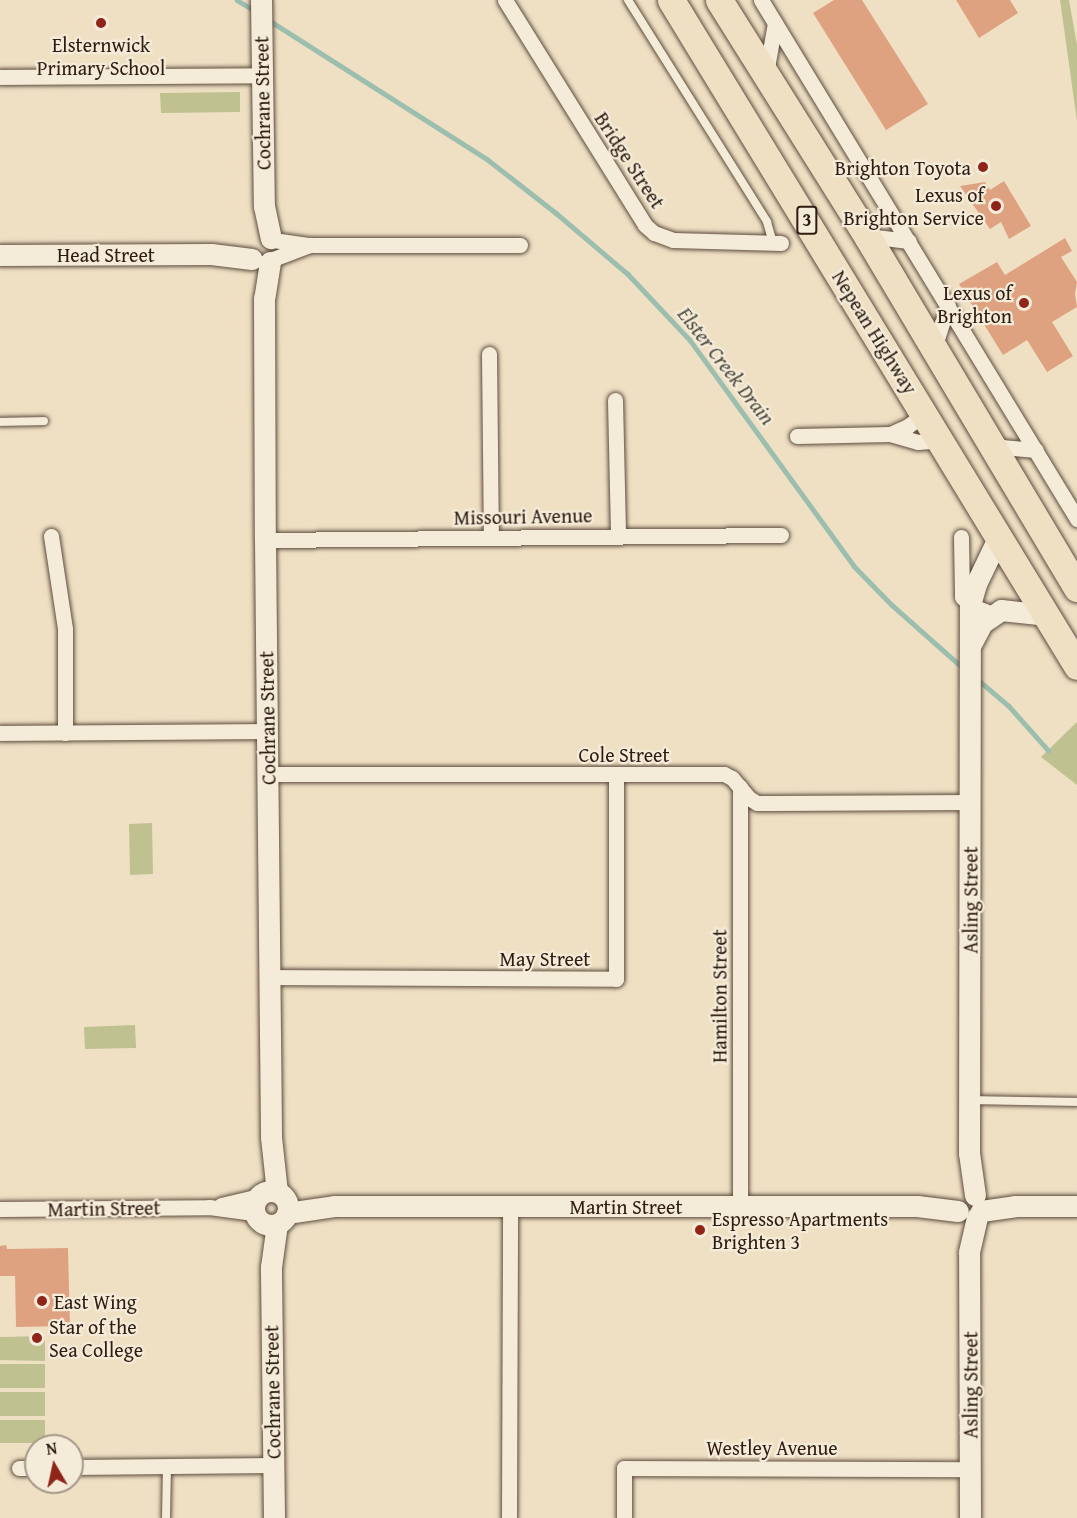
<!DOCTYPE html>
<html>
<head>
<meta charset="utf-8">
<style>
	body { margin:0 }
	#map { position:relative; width:1077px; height:1518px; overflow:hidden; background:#efe0c4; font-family:"Gentium Book Plus",serif }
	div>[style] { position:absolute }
	.green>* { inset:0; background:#bfc190 }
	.stream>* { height:4.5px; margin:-2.25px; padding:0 2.25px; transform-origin:2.25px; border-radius:2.25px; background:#9bbeae }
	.building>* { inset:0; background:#dfa281 }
	.roads { filter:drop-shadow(0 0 2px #5e4c3e) drop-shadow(0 0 2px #5e4c3e) }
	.lane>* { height:8px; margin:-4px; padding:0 4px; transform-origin:4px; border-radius:4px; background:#f5ebd9 }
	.street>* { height:15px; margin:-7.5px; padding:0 7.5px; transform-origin:7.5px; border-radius:7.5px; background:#f5ebd9 }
	.secondary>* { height:21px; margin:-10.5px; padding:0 10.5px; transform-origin:10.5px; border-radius:10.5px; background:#f5ebd9 }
	.secondary>.ring { margin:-10.5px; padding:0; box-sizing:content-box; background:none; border:21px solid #f5ebd9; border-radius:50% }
	.highway>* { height:27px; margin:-13.5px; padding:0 13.5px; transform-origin:13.5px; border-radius:13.5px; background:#efe0c4 }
	.dots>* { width:16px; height:16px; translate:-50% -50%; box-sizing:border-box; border:3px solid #f5ebd9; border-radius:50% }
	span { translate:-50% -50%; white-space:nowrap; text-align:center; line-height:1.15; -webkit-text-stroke:4.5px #f5ebd9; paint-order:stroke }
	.shield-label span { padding:2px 4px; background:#f5ebd9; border:2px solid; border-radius:4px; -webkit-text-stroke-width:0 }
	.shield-label { font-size:18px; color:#2e1b11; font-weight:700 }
	.poi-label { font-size:20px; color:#2e1b11 }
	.right { translate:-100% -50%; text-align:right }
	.left { translate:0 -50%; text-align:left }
	.street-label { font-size:20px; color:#2e1b11 }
	.water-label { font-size:21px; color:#4f4c40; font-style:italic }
	.north { position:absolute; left:24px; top:1434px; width:60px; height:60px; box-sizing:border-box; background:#f5ebd9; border:2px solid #a59889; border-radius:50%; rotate:351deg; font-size:16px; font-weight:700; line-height:24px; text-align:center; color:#2e1b11 }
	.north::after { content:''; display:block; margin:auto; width:21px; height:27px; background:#8f2418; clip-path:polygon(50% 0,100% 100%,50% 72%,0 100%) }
</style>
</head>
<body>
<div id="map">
	<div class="green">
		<div style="clip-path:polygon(1060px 0,1069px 0,1077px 45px,1077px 121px)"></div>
		<div style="clip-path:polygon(240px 92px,240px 112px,161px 113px,160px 93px)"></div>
		<div style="clip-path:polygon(1077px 722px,1077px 785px,1041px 757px)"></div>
		<div style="clip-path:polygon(152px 823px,153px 874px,130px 875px,129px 824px)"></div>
		<div style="clip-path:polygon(135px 1025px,136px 1048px,85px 1049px,84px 1027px)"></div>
		<div style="clip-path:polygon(45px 1336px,45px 1361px,0 1360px,0 1337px)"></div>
		<div style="clip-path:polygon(0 1364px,45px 1364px,45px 1388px,0 1388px)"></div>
		<div style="clip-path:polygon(0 1392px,45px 1392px,45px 1416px,0 1416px)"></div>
		<div style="clip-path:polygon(0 1420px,45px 1420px,45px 1443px,0 1443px)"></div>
	</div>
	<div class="stream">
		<div style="left:237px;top:0;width:21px;rotate:31deg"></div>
		<div style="left:267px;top:19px;width:261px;rotate:32.5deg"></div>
		<div style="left:487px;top:159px;width:88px;rotate:38deg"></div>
		<div style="left:556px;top:213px;width:94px;rotate:40.3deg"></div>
		<div style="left:628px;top:274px;width:91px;rotate:46.8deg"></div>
		<div style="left:690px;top:340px;width:279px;rotate:54deg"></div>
		<div style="left:854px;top:566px;width:54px;rotate:45.7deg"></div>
		<div style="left:892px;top:605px;width:94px;rotate:41.5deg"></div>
		<div style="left:976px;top:678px;width:43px;rotate:40.3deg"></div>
		<div style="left:1009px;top:706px;width:59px;rotate:48.4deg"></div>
	</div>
	<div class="building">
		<div style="clip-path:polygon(834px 0,862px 0,928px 104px,886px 130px,813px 13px)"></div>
		<div style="clip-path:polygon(956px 0,1010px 0,1018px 13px,979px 38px)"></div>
		<div style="clip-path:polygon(1004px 181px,1031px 226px,1009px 239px,1001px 222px,990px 229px,960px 186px,985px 182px,990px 190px)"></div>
		<div style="clip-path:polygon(1065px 238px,1072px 251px,1061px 257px,1077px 282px,1075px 294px,1077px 307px,1052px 322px,1073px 356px,1047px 372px,1027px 340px,1003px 355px,959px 284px,997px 262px,1005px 275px)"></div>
		<div style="clip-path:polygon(6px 1245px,7px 1249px,68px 1248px,70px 1326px,16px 1327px,15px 1276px,0 1276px,0 1246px)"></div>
	</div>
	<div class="roads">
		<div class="lane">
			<div style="left:628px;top:0;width:262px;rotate:57.9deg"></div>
			<div style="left:767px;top:222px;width:22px;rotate:74deg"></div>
			<div style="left:0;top:422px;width:44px;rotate:-1.3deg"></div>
			<div style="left:971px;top:1100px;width:106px;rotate:1.1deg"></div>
			<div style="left:166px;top:1518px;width:52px;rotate:-88.9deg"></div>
		</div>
		<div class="street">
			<div style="left:505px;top:0;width:265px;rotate:58.1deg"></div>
			<div style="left:645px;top:225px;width:12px;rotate:42deg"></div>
			<div style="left:654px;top:233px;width:20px;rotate:20deg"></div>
			<div style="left:673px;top:240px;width:108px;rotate:1.6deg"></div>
			<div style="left:761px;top:0;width:608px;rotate:58.66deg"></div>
			<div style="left:766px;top:73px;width:51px;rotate:-79.8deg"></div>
			<div style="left:0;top:77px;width:261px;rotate:-0.4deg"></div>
			<div style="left:867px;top:236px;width:42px;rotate:6.8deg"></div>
			<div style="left:273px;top:240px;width:37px;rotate:8deg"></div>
			<div style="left:310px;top:245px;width:210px"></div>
			<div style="left:273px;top:259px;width:40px;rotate:-21deg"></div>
			<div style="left:934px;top:348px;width:45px;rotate:-72deg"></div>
			<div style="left:489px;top:354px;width:183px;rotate:89.4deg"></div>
			<div style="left:615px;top:400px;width:136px;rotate:88.7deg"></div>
			<div style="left:890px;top:434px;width:20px;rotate:-24deg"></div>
			<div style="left:908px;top:426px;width:21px;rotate:-37deg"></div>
			<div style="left:797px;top:436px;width:93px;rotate:-1.2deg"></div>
			<div style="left:890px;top:434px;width:29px;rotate:16deg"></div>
			<div style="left:918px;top:442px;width:24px;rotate:-5deg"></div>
			<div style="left:991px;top:446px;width:45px;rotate:5.1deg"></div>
			<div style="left:51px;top:536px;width:94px;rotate:81.4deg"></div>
			<div style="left:65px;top:629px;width:104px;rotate:90deg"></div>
			<div style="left:961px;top:537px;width:60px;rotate:89deg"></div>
			<div style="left:962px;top:597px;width:11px;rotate:45deg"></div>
			<div style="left:970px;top:605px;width:24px;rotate:22deg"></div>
			<div style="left:265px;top:540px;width:516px;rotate:-0.56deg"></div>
			<div style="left:0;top:733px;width:267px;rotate:-0.4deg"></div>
			<div style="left:267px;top:774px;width:457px"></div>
			<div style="left:724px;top:774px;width:9px;rotate:27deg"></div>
			<div style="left:732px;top:778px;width:26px;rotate:50deg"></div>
			<div style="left:749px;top:798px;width:9px;rotate:32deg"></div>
			<div style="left:757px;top:803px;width:213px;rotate:-0.3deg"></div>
			<div style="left:740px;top:787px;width:419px;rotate:90deg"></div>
			<div style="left:269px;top:977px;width:347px;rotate:0.3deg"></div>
			<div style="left:616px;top:979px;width:204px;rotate:-90deg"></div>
			<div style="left:221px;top:1205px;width:37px;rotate:-13deg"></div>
			<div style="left:0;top:1209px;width:209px;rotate:-0.5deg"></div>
			<div style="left:209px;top:1207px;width:45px;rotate:7.6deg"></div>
			<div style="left:72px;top:1467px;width:201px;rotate:-0.6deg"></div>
			<div style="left:19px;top:1468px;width:17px"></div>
			<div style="left:509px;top:1518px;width:312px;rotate:-89.8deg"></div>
			<div style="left:624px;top:1518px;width:50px;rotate:-90deg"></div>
			<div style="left:624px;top:1468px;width:346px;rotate:0.2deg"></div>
		</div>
		<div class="secondary">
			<div style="left:261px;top:0;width:206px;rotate:89.2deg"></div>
			<div style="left:264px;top:206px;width:33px;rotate:78deg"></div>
			<div style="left:0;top:255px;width:211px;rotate:-0.3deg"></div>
			<div style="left:211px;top:254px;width:41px;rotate:7deg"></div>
			<div style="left:270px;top:262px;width:36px;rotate:99deg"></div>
			<div style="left:264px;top:298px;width:242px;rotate:89.8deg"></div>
			<div style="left:265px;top:540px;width:597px;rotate:89.42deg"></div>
			<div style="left:271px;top:1137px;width:55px;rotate:83.8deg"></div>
			<div style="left:971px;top:644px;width:24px;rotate:-62deg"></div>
			<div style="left:982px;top:623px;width:23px;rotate:-34deg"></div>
			<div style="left:1001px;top:610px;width:45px;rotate:6.3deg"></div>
			<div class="ring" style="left:254px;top:1191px;width:13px;height:13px"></div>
			<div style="left:975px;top:1195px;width:42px;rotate:-98.1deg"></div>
			<div style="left:969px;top:1153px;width:548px;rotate:-89.9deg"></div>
			<div style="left:970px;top:605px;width:22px;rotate:-74deg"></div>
			<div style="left:976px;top:584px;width:53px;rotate:-64.4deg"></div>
			<div style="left:981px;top:1211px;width:34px;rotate:-8deg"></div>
			<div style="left:1015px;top:1206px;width:62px"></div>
			<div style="left:287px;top:1213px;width:49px;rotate:-8.3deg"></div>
			<div style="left:335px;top:1206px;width:582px"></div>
			<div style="left:917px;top:1206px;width:41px;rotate:7deg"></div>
			<div style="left:274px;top:1518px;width:251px;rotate:-90.7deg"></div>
			<div style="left:271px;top:1267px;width:43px;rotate:-82.1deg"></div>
			<div style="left:970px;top:1518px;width:266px;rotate:-90.2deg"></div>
			<div style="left:969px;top:1252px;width:36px;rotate:-77deg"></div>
		</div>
		<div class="highway">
			<div style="left:671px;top:0;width:780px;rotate:58.63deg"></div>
			<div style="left:719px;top:0;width:279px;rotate:57.9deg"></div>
			<div style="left:867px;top:236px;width:410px;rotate:59.2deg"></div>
		</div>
	</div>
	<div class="dots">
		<div style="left:101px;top:23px;background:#8f2418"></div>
		<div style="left:983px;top:167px;background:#8f2418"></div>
		<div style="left:996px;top:206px;background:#8f2418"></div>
		<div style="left:1024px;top:303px;background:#8f2418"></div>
		<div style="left:700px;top:1230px;background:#8f2418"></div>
		<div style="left:42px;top:1301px;background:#8f2418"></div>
		<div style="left:37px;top:1338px;background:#8f2418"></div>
	</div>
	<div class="shield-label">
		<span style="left:807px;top:220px">3</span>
	</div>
	<div class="poi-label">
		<span style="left:101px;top:56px">Elsternwick<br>Primary School</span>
		<span class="right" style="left:971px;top:167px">Brighton Toyota</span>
		<span class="right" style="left:984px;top:206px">Lexus of<br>Brighton Service</span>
		<span class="right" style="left:1012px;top:304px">Lexus of<br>Brighton</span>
		<span class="left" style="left:712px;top:1230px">Espresso Apartments<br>Brighten 3</span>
		<span class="left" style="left:54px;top:1301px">East Wing</span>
		<span class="left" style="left:49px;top:1338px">Star of the<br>Sea College</span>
	</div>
	<div class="street-label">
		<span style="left:262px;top:103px;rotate:-91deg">Cochrane Street</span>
		<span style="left:630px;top:160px;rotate:57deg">Bridge Street</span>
		<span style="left:106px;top:254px">Head Street</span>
		<span style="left:875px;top:332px;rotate:58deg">Nepean Highway</span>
		<span style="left:523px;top:516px;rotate:-1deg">Missouri Avenue</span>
		<span style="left:267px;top:718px;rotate:-91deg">Cochrane Street</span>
		<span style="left:624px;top:754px">Cole Street</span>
		<span style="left:970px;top:900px;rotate:-90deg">Asling Street</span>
		<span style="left:545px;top:958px">May Street</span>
		<span style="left:719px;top:996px;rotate:-90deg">Hamilton Street</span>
		<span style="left:626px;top:1206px">Martin Street</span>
		<span style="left:104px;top:1208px;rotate:-1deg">Martin Street</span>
		<span style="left:970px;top:1385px;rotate:-90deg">Asling Street</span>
		<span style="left:272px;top:1392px;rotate:-91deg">Cochrane Street</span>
		<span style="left:772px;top:1447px">Westley Avenue</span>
	</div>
	<div class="water-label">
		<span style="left:726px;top:366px;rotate:52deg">Elster Creek Drain</span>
	</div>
	<div class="north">N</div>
</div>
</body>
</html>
